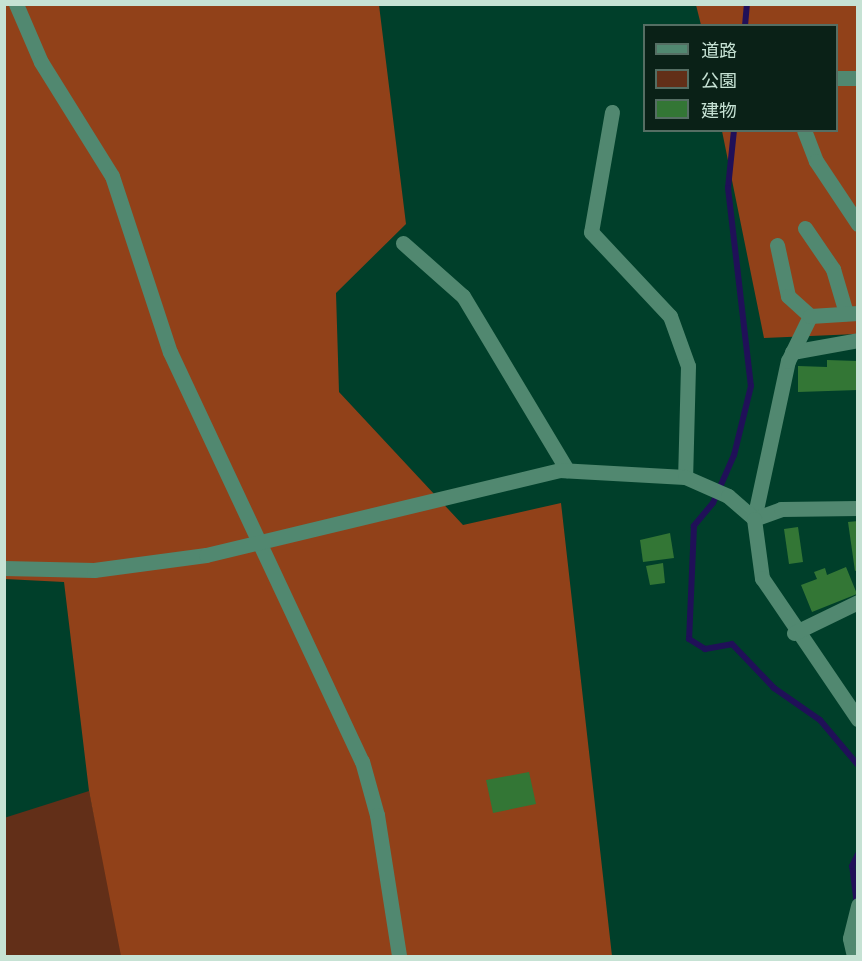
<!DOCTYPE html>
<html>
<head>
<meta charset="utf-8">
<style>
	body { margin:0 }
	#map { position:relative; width:862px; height:961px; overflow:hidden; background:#003f2a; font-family:Raleway,"Noto Sans JP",sans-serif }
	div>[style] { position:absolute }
	.green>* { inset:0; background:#622f18 }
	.forest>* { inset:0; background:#914119 }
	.stream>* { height:6px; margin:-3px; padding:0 3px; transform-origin:3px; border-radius:3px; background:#201058 }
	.building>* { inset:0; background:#337635 }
	.minor>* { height:15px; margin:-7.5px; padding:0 7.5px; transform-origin:7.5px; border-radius:7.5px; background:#518870 }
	span { translate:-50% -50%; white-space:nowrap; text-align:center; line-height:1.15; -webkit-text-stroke:5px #0a2117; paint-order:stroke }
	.frame { position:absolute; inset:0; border:6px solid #c6e2d4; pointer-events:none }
	.legend { position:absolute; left:643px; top:24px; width:195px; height:108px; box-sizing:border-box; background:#0a2117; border:2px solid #556e63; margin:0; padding:8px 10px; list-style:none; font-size:18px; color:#c6e2d4 }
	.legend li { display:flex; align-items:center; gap:12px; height:30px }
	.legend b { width:30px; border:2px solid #556e63 }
</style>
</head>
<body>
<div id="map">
	<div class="green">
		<div style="clip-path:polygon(89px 791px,124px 956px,5px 956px,4px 818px)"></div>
	</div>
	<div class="forest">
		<div style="clip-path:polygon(4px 5px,379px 5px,406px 224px,336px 293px,339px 392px,463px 525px,561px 503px,612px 956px,121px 956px,89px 791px,64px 582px,5px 579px)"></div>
		<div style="clip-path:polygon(696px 5px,857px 5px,857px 334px,764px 338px,722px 131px,836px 130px,836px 26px,701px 25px)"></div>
	</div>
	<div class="stream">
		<div style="left:745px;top:26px;width:22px;rotate:-85deg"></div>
		<div style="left:734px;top:130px;width:58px;rotate:95.9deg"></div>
		<div style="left:728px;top:188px;width:199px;rotate:83.4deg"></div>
		<div style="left:751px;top:386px;width:71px;rotate:103.8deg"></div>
		<div style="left:734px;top:455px;width:52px;rotate:113.6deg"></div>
		<div style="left:713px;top:503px;width:30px;rotate:130deg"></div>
		<div style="left:694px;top:526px;width:113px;rotate:92.5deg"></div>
		<div style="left:689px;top:639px;width:19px;rotate:32deg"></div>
		<div style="left:705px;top:649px;width:27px;rotate:-10deg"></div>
		<div style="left:732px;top:644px;width:61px;rotate:46.3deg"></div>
		<div style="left:774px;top:688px;width:56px;rotate:34.8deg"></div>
		<div style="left:820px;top:720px;width:59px;rotate:49.8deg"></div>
		<div style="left:857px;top:905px;width:39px;rotate:-97deg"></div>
		<div style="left:852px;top:866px;width:13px;rotate:-63deg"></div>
	</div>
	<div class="building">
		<div style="clip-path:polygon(827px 360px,858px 361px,858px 390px,798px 392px,798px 366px,827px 367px)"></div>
		<div style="clip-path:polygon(858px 521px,858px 570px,855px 571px,848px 522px)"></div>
		<div style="clip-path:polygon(798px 527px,803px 562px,789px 564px,784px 529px)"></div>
		<div style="clip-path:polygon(670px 533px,674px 558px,643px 562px,640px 540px)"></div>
		<div style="clip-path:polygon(663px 563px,665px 583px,650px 585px,646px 566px)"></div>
		<div style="clip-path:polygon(846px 567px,857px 594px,812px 612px,801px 585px,817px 579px,814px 572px,825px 568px,827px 575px)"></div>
		<div style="clip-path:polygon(529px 772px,536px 804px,493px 813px,486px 780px)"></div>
	</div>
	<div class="minor">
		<div style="left:16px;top:4px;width:63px;rotate:66.7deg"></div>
		<div style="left:41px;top:62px;width:134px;rotate:58.1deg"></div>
		<div style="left:112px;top:176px;width:185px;rotate:71.8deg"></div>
		<div style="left:170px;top:352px;width:452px;rotate:64.9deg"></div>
		<div style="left:362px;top:761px;width:56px;rotate:74.5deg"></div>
		<div style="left:377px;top:815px;width:143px;rotate:81.1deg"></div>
		<div style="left:836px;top:78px;width:22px"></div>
		<div style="left:612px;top:112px;width:122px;rotate:99.9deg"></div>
		<div style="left:591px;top:232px;width:115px;rotate:46.8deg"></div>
		<div style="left:670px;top:316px;width:53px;rotate:70.2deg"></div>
		<div style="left:688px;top:366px;width:111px;rotate:91.5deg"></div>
		<div style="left:804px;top:130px;width:33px;rotate:69deg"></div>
		<div style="left:816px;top:161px;width:76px;rotate:56.3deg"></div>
		<div style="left:805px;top:228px;width:50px;rotate:55.7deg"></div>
		<div style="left:833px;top:269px;width:46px;rotate:73.5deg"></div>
		<div style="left:403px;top:243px;width:80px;rotate:41.5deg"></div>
		<div style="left:463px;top:296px;width:203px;rotate:59.1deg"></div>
		<div style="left:777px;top:245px;width:52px;rotate:77.8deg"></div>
		<div style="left:788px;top:296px;width:30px;rotate:42deg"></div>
		<div style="left:792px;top:352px;width:67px;rotate:-10.3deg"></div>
		<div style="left:754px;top:519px;width:162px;rotate:-77.9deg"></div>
		<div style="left:788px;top:361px;width:50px;rotate:-63.9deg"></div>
		<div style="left:810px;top:316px;width:48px;rotate:-3.6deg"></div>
		<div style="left:754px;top:519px;width:29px;rotate:-20deg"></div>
		<div style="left:781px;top:509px;width:77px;rotate:-0.7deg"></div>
		<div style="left:4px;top:568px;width:90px;rotate:1.3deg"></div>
		<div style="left:94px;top:570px;width:113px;rotate:-7.6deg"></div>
		<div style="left:206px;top:555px;width:363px;rotate:-13.5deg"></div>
		<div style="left:559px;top:470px;width:126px;rotate:3.2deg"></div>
		<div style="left:685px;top:477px;width:47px;rotate:23.8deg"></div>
		<div style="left:728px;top:496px;width:35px;rotate:41deg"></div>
		<div style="left:754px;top:519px;width:60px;rotate:82.3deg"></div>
		<div style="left:762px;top:578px;width:171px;rotate:55.8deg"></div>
		<div style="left:794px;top:633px;width:71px;rotate:-25.8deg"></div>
		<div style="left:854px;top:956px;width:18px;rotate:-103deg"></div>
		<div style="left:850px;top:938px;width:34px;rotate:-76deg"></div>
	</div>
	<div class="frame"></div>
	<ul class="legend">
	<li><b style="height:8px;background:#518870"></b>道路</li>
	<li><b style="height:16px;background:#622f18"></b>公園</li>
	<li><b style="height:16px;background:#337635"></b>建物</li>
	</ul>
</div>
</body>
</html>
